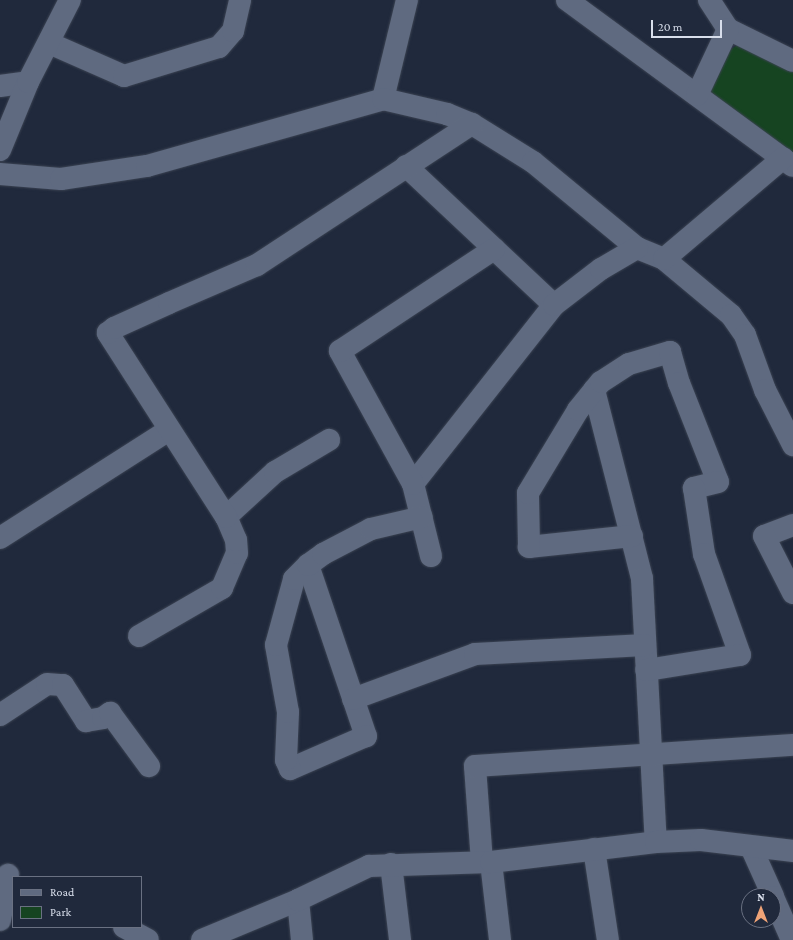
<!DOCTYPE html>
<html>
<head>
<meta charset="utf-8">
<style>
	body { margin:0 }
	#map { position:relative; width:793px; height:940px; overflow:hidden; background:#20293c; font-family:"Crimson Pro",serif }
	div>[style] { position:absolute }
	.green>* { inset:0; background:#164421 }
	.roads { filter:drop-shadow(0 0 1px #3b4352) drop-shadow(0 0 1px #3b4352) }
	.minor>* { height:22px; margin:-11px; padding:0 11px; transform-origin:11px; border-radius:11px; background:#5f6a80 }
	span { translate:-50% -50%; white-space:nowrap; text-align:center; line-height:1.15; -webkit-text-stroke:4px #20293c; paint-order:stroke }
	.legend { position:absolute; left:12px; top:876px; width:130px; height:52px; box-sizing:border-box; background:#20293c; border:1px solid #6a7182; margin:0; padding:5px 7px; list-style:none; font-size:12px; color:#d8deeb }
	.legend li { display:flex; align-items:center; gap:8px; height:20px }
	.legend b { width:20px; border:1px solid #6a7182 }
	.north { position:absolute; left:741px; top:888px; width:40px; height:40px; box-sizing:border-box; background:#20293c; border:1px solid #6a7182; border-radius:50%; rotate:0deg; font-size:11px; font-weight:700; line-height:16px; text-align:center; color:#d8deeb }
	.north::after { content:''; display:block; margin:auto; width:14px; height:18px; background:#efa377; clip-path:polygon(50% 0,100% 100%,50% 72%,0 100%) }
	.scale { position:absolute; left:651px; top:20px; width:71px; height:18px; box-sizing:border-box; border:2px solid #d8deeb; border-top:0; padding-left:5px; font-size:12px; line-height:14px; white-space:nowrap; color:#d8deeb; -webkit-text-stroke:3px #20293c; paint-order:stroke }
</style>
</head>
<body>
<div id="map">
	<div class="green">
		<div style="clip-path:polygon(739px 44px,793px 70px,793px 155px,711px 95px,713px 61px)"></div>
	</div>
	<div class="roads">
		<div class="minor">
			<div style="left:567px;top:0;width:280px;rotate:36.3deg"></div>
			<div style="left:709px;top:0;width:35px;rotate:57deg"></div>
			<div style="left:728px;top:29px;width:72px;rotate:26.2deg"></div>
			<div style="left:49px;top:43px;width:82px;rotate:23.7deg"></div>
			<div style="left:124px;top:76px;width:99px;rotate:-17deg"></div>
			<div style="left:219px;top:47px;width:21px;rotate:-49deg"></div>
			<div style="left:233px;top:31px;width:32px;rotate:-77deg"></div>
			<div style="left:0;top:86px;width:28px;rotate:-8deg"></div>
			<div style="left:697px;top:95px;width:73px;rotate:-64.8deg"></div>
			<div style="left:383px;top:99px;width:102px;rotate:-76.4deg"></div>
			<div style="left:0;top:150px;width:74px;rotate:-67.6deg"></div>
			<div style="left:28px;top:82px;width:92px;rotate:-62.9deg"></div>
			<div style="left:406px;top:166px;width:203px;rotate:43.2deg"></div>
			<div style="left:0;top:174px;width:61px;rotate:4.7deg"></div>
			<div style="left:61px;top:179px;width:87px;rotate:-8.6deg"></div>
			<div style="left:147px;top:166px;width:245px;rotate:-15.8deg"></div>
			<div style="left:383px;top:99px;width:66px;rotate:13.2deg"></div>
			<div style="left:447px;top:114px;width:27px;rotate:22deg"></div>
			<div style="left:472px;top:124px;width:72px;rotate:31.9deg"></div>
			<div style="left:533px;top:162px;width:135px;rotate:39.6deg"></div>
			<div style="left:637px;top:248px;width:29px;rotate:22deg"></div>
			<div style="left:664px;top:259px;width:87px;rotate:39.9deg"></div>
			<div style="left:731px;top:315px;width:24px;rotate:55deg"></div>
			<div style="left:745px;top:335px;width:59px;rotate:70deg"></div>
			<div style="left:765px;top:390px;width:62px;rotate:63deg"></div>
			<div style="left:664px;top:259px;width:156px;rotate:-40.3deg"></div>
			<div style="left:594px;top:390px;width:195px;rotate:75.7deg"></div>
			<div style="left:642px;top:579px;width:263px;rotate:87deg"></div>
			<div style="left:413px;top:484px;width:228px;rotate:-51.8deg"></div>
			<div style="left:554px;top:305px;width:59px;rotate:-37.5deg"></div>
			<div style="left:601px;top:269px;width:42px;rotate:-30.3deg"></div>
			<div style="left:226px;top:517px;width:67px;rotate:-42.6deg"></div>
			<div style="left:275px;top:472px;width:63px;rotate:-30.7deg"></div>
			<div style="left:793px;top:525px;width:31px;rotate:159deg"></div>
			<div style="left:764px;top:536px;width:64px;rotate:63deg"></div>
			<div style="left:632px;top:536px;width:104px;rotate:173.9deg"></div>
			<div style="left:529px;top:547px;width:54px;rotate:-91.1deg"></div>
			<div style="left:528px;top:493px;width:97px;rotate:-58.9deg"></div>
			<div style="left:578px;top:410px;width:36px;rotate:-51deg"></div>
			<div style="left:601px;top:382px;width:33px;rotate:-33deg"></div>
			<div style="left:629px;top:364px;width:43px;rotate:-16.3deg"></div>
			<div style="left:670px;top:352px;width:32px;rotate:74deg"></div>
			<div style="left:679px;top:383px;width:106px;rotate:68.5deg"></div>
			<div style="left:718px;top:482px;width:25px;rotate:166deg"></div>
			<div style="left:694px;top:488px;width:67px;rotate:81.4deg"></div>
			<div style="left:704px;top:554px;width:107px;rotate:70.4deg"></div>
			<div style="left:740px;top:655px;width:95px;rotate:170.9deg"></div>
			<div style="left:0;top:538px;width:201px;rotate:-32.6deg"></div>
			<div style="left:431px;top:556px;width:74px;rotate:-104deg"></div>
			<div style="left:413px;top:484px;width:152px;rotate:-118.8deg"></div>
			<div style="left:340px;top:351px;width:185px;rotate:-33.5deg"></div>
			<div style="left:308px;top:565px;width:181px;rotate:71.3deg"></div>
			<div style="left:366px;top:736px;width:83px;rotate:156.5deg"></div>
			<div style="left:290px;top:769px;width:10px;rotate:-114deg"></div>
			<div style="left:286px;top:760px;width:48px;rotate:-87.6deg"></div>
			<div style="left:288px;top:712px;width:68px;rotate:-100.2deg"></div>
			<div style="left:276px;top:645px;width:68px;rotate:-74.7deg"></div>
			<div style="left:294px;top:579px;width:20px;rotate:-45deg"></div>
			<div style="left:308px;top:565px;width:19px;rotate:-36deg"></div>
			<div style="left:323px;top:554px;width:54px;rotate:-27.5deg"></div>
			<div style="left:371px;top:529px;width:52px;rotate:-13.2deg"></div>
			<div style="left:139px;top:636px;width:96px;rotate:-30deg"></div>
			<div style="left:222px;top:588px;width:38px;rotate:-67deg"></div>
			<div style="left:237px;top:553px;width:13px;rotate:-94deg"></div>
			<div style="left:236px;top:540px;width:25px;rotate:-113deg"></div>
			<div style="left:226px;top:517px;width:219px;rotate:-122.7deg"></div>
			<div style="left:108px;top:333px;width:8px;rotate:-40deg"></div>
			<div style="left:114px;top:328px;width:60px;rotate:-24.4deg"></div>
			<div style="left:169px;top:303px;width:96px;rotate:-23.4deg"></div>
			<div style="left:257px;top:265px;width:257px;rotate:-33.3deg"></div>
			<div style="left:353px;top:699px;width:130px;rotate:-20.2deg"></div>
			<div style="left:475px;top:654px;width:170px;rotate:-3deg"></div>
			<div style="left:0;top:715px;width:56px;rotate:-33.4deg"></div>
			<div style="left:47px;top:684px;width:16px;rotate:4deg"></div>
			<div style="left:63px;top:685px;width:43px;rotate:57.4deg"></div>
			<div style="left:86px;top:721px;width:17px;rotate:-10deg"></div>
			<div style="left:103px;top:718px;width:9px;rotate:-36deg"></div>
			<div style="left:110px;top:713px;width:66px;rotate:53.7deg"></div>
			<div style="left:751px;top:847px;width:54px;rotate:65.8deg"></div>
			<div style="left:594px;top:849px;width:92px;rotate:81.3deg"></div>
			<div style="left:482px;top:862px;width:96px;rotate:-94.2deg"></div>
			<div style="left:475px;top:766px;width:319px;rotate:-3.8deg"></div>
			<div style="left:491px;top:862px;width:79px;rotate:83.4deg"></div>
			<div style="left:391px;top:864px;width:77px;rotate:83.2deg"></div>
			<div style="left:773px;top:897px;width:47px;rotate:66.2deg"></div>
			<div style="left:298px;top:900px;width:40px;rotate:84.3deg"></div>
			<div style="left:0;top:920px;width:46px;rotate:-79.9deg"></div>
			<div style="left:124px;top:927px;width:27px;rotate:28deg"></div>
			<div style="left:202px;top:940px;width:104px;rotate:-22.6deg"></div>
			<div style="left:298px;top:900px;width:79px;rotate:-25.6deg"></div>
			<div style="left:369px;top:866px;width:122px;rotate:-1.9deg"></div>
			<div style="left:491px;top:862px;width:166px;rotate:-6.9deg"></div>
			<div style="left:656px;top:842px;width:45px;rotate:-2.5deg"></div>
			<div style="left:701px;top:840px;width:93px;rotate:6.8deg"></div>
		</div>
	</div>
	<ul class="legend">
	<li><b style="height:5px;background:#5f6a80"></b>Road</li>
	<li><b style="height:11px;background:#164421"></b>Park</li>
	</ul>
	<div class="north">N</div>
	<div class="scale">20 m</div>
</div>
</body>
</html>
